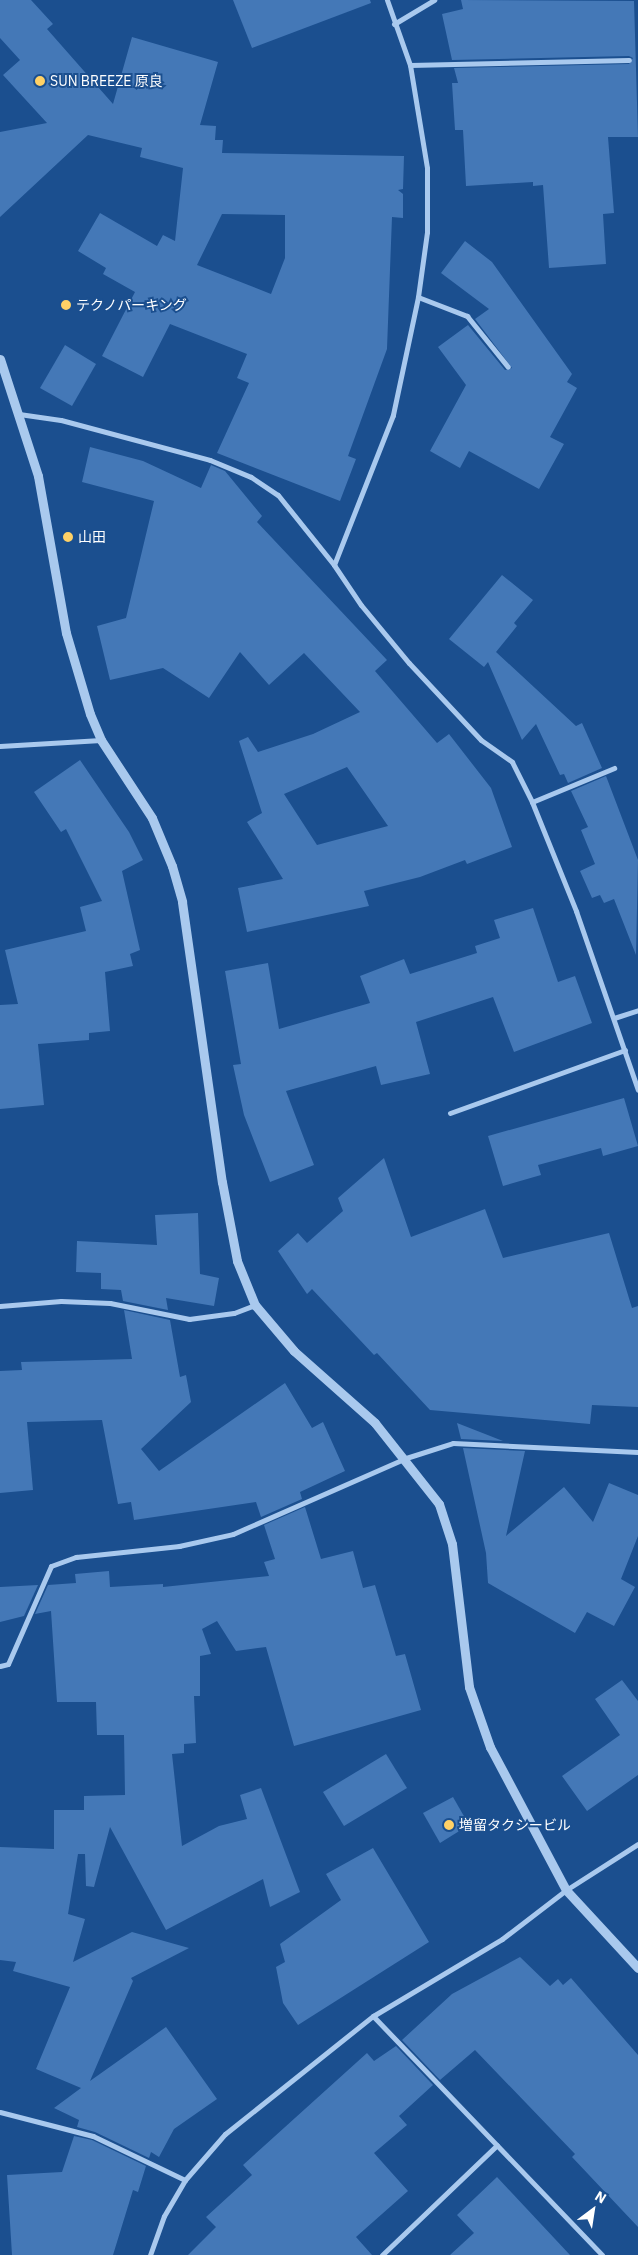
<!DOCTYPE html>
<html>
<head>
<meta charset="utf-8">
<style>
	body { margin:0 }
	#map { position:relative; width:638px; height:2255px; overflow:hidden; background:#1b4f8f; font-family:"IBM Plex Sans","Noto Sans JP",sans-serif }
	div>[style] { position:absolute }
	.building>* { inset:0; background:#4478b7 }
	.minor>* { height:5px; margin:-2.5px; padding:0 2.5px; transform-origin:2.5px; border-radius:2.5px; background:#a9c9ee }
	.tertiary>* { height:9px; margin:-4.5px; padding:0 4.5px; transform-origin:4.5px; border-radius:4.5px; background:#a9c9ee }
	.dots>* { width:14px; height:14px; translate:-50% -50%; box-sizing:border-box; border:2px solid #1b4f8f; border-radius:50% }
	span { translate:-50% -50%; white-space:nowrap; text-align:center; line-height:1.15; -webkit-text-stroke:4px #1b4f8f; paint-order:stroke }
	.poi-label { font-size:14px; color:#fff }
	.left { translate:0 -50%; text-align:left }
	.north { position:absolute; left:568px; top:2185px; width:50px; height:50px; -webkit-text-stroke:4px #1b4f8f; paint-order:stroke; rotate:31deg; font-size:14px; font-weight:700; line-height:20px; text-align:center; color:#fff }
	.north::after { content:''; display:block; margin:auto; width:18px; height:22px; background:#fff; clip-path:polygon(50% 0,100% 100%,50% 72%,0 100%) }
</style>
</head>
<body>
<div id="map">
	<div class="building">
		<div style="clip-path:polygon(evenodd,0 0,31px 0,53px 24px,47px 29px,113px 104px,132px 37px,218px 62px,200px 125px,216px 126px,215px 140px,223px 140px,222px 153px,404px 156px,403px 189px,398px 190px,403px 194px,403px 218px,392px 217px,387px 349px,348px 456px,356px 459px,340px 501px,217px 453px,249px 383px,237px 378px,247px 354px,170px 324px,143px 377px,102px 356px,135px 292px,103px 274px,106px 268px,78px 251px,100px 213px,157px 246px,163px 235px,175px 241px,183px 168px,140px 157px,142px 148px,88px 135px,0 217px,0 132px,47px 123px,3px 75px,20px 60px,0 38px,0 0,222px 214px,285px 215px,285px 258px,271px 294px,197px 265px,222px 214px)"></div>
		<div style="clip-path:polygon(233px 0,370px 0,371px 3px,252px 48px)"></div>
		<div style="clip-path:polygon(461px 0,634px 1px,638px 137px,608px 137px,614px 213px,603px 214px,606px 264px,549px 268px,543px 185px,533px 186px,533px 182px,466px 186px,463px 130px,455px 130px,452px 83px,458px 83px,454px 68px,629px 64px,633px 58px,629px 56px,452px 60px,442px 14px,463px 9px)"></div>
		<div style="clip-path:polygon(465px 241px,492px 262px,572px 374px,567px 382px,577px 388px,550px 437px,564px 444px,539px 489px,469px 451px,460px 468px,430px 451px,466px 385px,438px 347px,468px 325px,505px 370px,512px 368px,475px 319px,489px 309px,441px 273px)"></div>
		<div style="clip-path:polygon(65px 345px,96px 364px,72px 406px,40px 388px)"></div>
		<div style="clip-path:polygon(evenodd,90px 447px,143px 461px,201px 488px,211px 465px,225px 471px,262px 516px,257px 522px,387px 660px,375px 671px,437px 743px,449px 734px,491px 788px,512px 847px,467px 864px,465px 860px,420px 877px,364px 891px,369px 906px,247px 932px,238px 888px,283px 879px,247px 822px,262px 813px,239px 741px,248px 737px,258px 752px,313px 734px,360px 712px,304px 653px,269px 685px,240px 652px,209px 698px,163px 668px,110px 680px,97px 626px,126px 618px,154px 501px,82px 482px,90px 447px,347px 767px,388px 826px,317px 845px,284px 794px,347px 767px)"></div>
		<div style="clip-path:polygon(502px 575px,533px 600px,514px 623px,517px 626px,496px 652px,576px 726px,582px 723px,602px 768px,568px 783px,564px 774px,560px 775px,536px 724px,522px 740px,488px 662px,484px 667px,449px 639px)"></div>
		<div style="clip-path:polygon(80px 760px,129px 832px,143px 860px,122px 871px,140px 950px,130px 954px,133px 966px,105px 972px,110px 1031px,89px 1033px,89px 1040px,38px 1044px,44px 1105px,0 1109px,0 1005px,18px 1004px,5px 950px,86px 931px,80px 907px,102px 901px,66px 829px,61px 832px,34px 792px)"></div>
		<div style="clip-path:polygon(606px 776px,638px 860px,636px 955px,614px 899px,604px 903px,600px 895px,592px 898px,580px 871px,595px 864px,581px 830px,588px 827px,571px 791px)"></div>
		<div style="clip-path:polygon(533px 908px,558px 982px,575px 976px,592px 1023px,514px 1052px,493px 997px,416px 1022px,430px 1074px,381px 1085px,376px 1066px,286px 1091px,314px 1165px,270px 1182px,244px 1115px,233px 1065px,241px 1064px,225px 971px,268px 963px,279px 1029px,370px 1003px,360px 976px,404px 959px,410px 974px,477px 953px,475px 946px,500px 938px,494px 920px)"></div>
		<div style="clip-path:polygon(624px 1098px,638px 1146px,603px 1156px,601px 1148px,538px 1165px,541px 1175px,503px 1186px,488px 1136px)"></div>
		<div style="clip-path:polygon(384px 1158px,411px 1237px,485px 1209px,503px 1258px,609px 1233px,632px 1308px,638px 1306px,638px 1407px,592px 1405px,590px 1424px,430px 1410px,377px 1353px,374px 1355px,312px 1289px,307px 1294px,278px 1251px,298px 1233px,307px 1243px,343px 1211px,338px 1198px)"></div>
		<div style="clip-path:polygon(198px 1213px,200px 1274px,219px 1278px,214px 1306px,166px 1298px,168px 1310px,123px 1301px,121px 1290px,101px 1289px,101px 1273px,76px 1272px,77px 1241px,157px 1245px,155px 1215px)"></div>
		<div style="clip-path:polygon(124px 1310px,170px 1320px,180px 1377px,186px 1375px,191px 1402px,141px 1449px,159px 1471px,285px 1383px,312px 1428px,323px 1422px,345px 1471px,300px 1492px,302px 1499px,261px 1517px,256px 1502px,134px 1520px,131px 1502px,118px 1504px,102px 1420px,27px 1422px,33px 1490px,0 1493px,0 1371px,22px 1370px,21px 1362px,132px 1359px)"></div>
		<div style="clip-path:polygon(457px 1423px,503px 1441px,461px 1439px)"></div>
		<div style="clip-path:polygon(463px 1448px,525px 1451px,506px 1536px,564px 1487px,593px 1522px,609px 1483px,638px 1495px,638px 1536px,621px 1579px,635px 1587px,614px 1626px,587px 1612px,575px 1633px,488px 1583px,486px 1553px)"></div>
		<div style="clip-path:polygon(305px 1507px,321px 1559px,353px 1551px,363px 1588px,375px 1585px,396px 1656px,405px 1654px,421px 1710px,294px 1746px,266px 1647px,236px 1651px,217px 1621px,202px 1629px,211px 1654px,200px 1656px,200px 1696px,194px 1696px,196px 1743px,184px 1744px,184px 1753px,172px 1754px,182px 1846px,219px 1826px,247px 1819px,240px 1795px,261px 1788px,300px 1892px,270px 1907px,263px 1879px,166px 1930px,110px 1827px,94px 1887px,86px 1886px,85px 1854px,78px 1854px,68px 1914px,85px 1919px,73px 1962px,132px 1932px,189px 1948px,131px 1978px,133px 1981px,90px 2081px,166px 2027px,217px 2099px,174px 2129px,159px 2157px,151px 2152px,149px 2158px,95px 2132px,77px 2127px,79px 2120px,54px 2108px,81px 2088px,36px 2069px,70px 1987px,13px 1971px,16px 1962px,0 1960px,0 1847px,54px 1849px,54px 1810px,84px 1810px,84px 1796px,125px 1795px,124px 1735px,97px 1735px,96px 1702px,57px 1702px,51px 1611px,35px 1614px,48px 1585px,76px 1583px,75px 1574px,109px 1571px,110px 1587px,163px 1584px,163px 1587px,269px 1576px,264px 1562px,275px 1559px,264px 1525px)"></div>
		<div style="clip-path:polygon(38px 1585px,24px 1616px,0 1622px,0 1587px)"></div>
		<div style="clip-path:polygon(622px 1680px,638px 1701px,638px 1775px,587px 1811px,562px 1776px,620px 1735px,595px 1699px)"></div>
		<div style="clip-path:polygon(386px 1754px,407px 1788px,344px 1826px,323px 1792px)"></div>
		<div style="clip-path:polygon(453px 1797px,469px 1825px,440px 1843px,423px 1813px)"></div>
		<div style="clip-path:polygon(373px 1848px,429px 1942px,298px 2025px,283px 2003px,276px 1967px,285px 1962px,280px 1944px,341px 1900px,326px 1874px)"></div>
		<div style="clip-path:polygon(520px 1957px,550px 1986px,558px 1979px,563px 1985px,571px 1978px,638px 2055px,638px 2227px,572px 2157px,575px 2154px,475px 2050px,440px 2080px,402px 2040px,452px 1994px)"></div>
		<div style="clip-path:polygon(396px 2046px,433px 2085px,399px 2116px,407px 2125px,374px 2153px,408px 2191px,356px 2237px,372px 2255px,188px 2255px,216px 2227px,206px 2217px,252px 2175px,243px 2165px,367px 2053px,374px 2061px)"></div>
		<div style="clip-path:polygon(74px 2136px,92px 2140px,146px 2166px,138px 2192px,133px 2190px,113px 2255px,12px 2255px,7px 2175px,62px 2172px)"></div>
		<div style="clip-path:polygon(497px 2177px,570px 2255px,450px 2255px,474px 2233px,457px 2215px)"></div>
	</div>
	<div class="minor">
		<div style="left:387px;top:0;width:69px;rotate:70.5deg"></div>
		<div style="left:410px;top:65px;width:104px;rotate:80.6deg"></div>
		<div style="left:427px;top:168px;width:64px;rotate:90deg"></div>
		<div style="left:427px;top:232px;width:66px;rotate:97.9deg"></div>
		<div style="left:418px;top:297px;width:121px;rotate:102deg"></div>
		<div style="left:393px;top:415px;width:161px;rotate:111.5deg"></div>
		<div style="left:334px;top:565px;width:48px;rotate:56deg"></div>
		<div style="left:361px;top:605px;width:75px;rotate:50.4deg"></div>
		<div style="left:409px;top:663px;width:105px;rotate:46.9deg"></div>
		<div style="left:481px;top:740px;width:38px;rotate:35deg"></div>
		<div style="left:512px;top:762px;width:45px;rotate:63.4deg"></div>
		<div style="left:532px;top:802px;width:118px;rotate:68deg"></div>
		<div style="left:576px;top:911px;width:189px;rotate:70.9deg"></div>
		<div style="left:394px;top:24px;width:47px;rotate:-31deg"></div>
		<div style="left:410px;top:65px;width:219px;rotate:-1.3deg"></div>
		<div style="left:418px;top:297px;width:53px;rotate:21.2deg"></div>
		<div style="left:467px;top:316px;width:65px;rotate:51.2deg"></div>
		<div style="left:19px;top:414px;width:42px;rotate:8.1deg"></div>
		<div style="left:61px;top:420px;width:154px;rotate:15deg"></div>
		<div style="left:210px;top:460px;width:44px;rotate:22.5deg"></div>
		<div style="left:251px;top:477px;width:32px;rotate:34deg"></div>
		<div style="left:278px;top:495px;width:90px;rotate:51.3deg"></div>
		<div style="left:0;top:746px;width:101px;rotate:-3.4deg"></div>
		<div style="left:532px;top:802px;width:89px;rotate:-22.5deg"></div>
		<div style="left:614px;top:1018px;width:25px;rotate:-18deg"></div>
		<div style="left:450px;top:1113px;width:186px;rotate:-19.8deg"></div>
		<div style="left:0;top:1306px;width:61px;rotate:-4.7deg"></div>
		<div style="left:61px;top:1301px;width:49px;rotate:2.3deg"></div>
		<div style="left:110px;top:1303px;width:81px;rotate:11.4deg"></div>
		<div style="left:189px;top:1319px;width:45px;rotate:-7.6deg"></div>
		<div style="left:234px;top:1313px;width:22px;rotate:-21deg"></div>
		<div style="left:0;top:1666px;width:8px;rotate:-14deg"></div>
		<div style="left:8px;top:1664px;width:107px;rotate:-66.3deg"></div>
		<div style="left:51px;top:1566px;width:27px;rotate:-20deg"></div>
		<div style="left:76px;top:1557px;width:104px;rotate:-6.1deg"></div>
		<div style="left:179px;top:1546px;width:55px;rotate:-12.5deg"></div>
		<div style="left:233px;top:1534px;width:189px;rotate:-23.7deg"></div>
		<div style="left:406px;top:1458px;width:49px;rotate:-17.7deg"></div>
		<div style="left:453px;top:1443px;width:185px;rotate:2.8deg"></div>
		<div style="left:373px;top:2016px;width:331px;rotate:46.2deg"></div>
		<div style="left:0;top:2112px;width:96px;rotate:14.5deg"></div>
		<div style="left:93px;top:2136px;width:102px;rotate:25.6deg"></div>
		<div style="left:150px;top:2255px;width:41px;rotate:-70.3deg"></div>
		<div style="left:164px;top:2216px;width:42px;rotate:-59.7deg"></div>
		<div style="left:185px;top:2180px;width:61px;rotate:-49deg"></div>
		<div style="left:225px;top:2134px;width:189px;rotate:-38.6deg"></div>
		<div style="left:373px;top:2016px;width:150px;rotate:-30.8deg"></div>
		<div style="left:502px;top:1939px;width:81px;rotate:-37.4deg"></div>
		<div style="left:566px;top:1890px;width:85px;rotate:-32.6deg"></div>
		<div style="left:382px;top:2255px;width:159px;rotate:-43.7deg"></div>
	</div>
	<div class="tertiary">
		<div style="left:0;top:359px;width:123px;rotate:72deg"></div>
		<div style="left:38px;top:476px;width:159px;rotate:79.9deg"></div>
		<div style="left:66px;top:633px;width:84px;rotate:73.5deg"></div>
		<div style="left:90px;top:714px;width:28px;rotate:67deg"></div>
		<div style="left:101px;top:740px;width:93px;rotate:56.8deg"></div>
		<div style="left:152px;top:818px;width:52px;rotate:67.4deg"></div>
		<div style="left:172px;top:866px;width:37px;rotate:74deg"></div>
		<div style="left:182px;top:902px;width:283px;rotate:81.9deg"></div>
		<div style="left:222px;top:1182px;width:80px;rotate:79.2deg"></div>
		<div style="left:237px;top:1261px;width:48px;rotate:67.8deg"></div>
		<div style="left:255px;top:1305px;width:60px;rotate:49.7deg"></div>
		<div style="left:294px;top:1351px;width:108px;rotate:41.6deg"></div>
		<div style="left:375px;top:1423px;width:103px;rotate:51.7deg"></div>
		<div style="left:439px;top:1504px;width:42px;rotate:72deg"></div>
		<div style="left:452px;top:1544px;width:144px;rotate:83.2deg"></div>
		<div style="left:469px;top:1687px;width:64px;rotate:70.7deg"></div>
		<div style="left:490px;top:1747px;width:162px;rotate:62deg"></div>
		<div style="left:566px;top:1890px;width:106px;rotate:47.3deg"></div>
	</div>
	<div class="dots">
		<div style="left:40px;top:81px;background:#ffd166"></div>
		<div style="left:66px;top:305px;background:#ffd166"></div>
		<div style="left:68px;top:537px;background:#ffd166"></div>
		<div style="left:449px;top:1825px;background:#ffd166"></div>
	</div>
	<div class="poi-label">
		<span class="left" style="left:50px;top:81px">SUN BREEZE 原良</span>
		<span class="left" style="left:76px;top:305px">テクノパーキング</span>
		<span class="left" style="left:78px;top:537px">山田</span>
		<span class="left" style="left:459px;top:1825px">増留タクシービル</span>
	</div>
	<div class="north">N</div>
</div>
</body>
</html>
